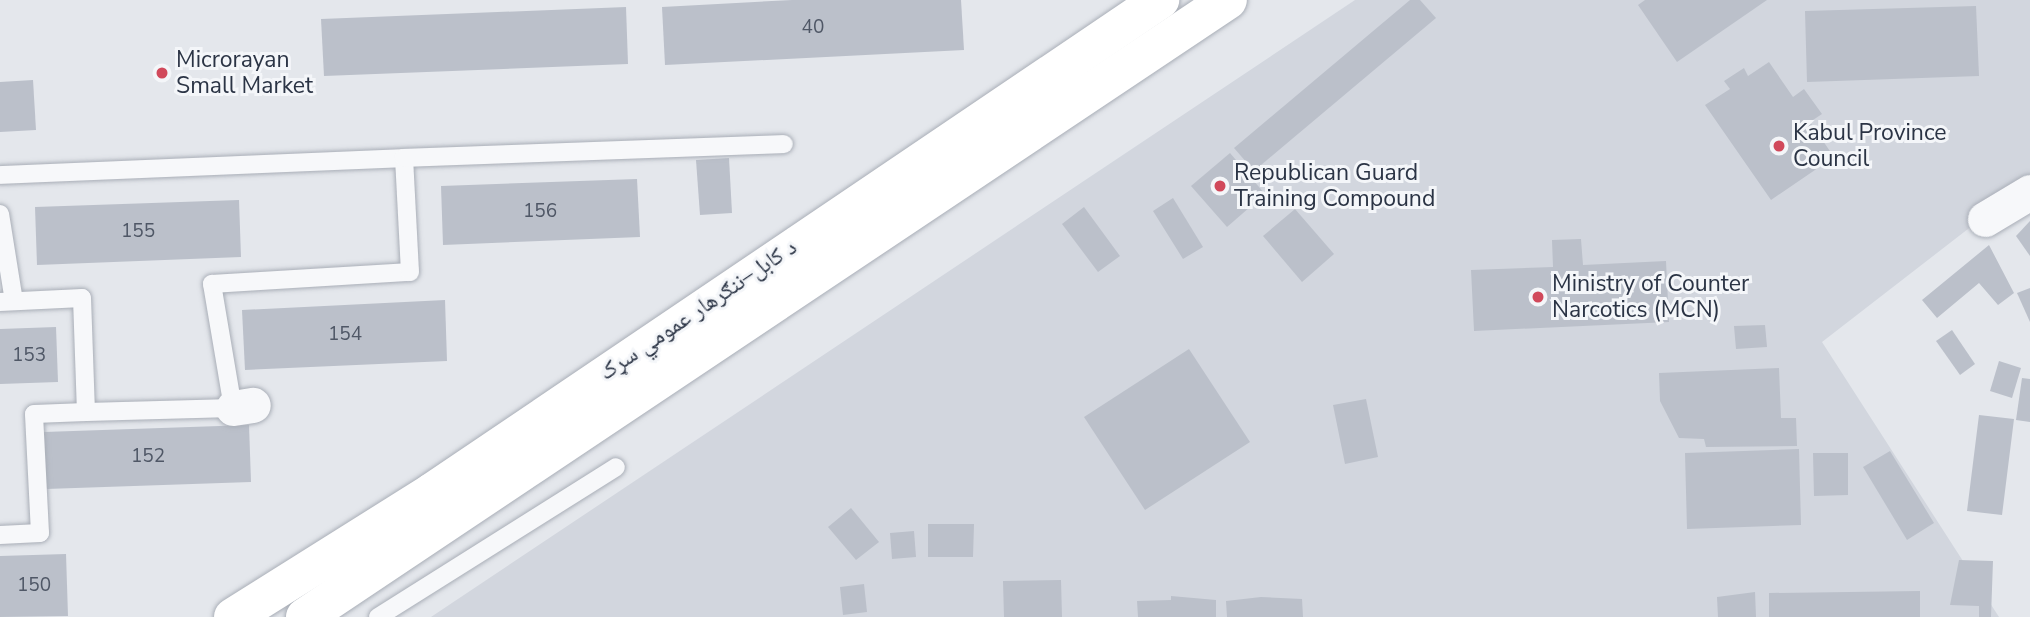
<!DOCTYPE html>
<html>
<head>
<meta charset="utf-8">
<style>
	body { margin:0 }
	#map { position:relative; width:2030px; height:617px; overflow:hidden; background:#e4e7ec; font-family:"Nunito Sans","Noto Naskh Arabic",sans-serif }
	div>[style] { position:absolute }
	.built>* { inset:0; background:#d2d6de }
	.building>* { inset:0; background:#bbc0ca }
	.roads { filter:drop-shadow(0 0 2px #a9aeb7) drop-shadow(0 0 2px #a9aeb7) }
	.service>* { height:18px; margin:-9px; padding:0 9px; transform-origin:9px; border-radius:9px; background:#f7f8fa }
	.minor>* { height:35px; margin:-17.5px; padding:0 17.5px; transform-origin:17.5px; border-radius:17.5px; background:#f7f8fa }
	.trunk>* { height:38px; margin:-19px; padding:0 19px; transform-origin:19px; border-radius:19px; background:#fff }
	.dots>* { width:19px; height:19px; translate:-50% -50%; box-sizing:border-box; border:4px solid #f4f6f9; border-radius:50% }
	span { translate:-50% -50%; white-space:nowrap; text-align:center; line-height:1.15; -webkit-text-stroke:6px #f4f6f9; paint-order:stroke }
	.number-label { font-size:19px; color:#4f5766 }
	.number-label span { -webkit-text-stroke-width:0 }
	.poi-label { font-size:23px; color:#2b3445 }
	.left { translate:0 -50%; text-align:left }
	.street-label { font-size:23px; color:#2b3445 }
</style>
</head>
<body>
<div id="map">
	<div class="built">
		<div style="clip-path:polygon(1355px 0,2030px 0,2030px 181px,1822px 342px,1999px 617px,431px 617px)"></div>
	</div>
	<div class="building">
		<div style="clip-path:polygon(792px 0,961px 0,964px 50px,665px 65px,662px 7px)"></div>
		<div style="clip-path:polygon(1410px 0,1420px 0,1436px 18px,1254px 171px,1234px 148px)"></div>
		<div style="clip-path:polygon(1645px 0,1767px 0,1677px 62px,1638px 5px)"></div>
		<div style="clip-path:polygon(1976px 6px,1979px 76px,1807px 82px,1805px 11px)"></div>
		<div style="clip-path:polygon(626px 7px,628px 64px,324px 76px,321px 19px)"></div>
		<div style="clip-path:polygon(1769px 62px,1793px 97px,1804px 89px,1822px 114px,1810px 122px,1834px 157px,1771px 200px,1705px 105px,1730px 89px,1724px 81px,1744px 68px,1748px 76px)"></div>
		<div style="clip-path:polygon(33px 80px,36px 130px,0 132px,0 82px)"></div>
		<div style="clip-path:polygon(1230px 153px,1265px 194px,1227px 227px,1191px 186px)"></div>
		<div style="clip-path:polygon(729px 158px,732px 213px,700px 215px,696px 160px)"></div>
		<div style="clip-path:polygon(637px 179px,640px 237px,443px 245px,441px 186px)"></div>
		<div style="clip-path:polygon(1173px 198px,1203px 247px,1183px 259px,1153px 211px)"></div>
		<div style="clip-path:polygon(239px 200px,241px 257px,37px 265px,35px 207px)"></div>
		<div style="clip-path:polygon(1084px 207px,1120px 256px,1098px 272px,1062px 224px)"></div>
		<div style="clip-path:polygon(1295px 209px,1334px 254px,1302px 282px,1263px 236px)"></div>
		<div style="clip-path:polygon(2030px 221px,2030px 256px,2016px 236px)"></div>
		<div style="clip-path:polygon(1581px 239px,1583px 265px,1666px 261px,1669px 322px,1474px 331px,1471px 270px,1553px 267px,1552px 240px)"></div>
		<div style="clip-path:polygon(1989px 245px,2014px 293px,1998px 305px,1979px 283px,1937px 318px,1922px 300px)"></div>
		<div style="clip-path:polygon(2030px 288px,2030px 322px,2017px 293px)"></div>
		<div style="clip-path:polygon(445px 300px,447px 361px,245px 370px,242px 310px)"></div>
		<div style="clip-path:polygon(1765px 325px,1767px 347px,1736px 349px,1734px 326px)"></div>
		<div style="clip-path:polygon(56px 327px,58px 382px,0 384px,0 329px)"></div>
		<div style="clip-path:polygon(1952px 330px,1975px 364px,1960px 375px,1936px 341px)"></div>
		<div style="clip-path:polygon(1189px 349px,1250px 442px,1145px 510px,1084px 417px)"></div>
		<div style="clip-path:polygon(1999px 361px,2021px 368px,2012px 398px,1990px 391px)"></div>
		<div style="clip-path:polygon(1779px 368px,1781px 418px,1796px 418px,1797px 446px,1706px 447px,1704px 439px,1679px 438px,1660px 401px,1659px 373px)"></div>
		<div style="clip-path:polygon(2022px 378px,2030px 379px,2030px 422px,2016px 420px)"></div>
		<div style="clip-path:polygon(1366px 399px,1378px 457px,1345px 464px,1333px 405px)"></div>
		<div style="clip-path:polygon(1979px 415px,2014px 419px,2002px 515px,1967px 511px)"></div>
		<div style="clip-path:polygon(249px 425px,251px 482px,46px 489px,44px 432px)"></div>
		<div style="clip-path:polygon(1799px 449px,1801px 525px,1687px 529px,1685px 453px)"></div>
		<div style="clip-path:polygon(1890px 451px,1934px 523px,1907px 540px,1863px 467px)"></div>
		<div style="clip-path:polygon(1813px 453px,1848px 453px,1848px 495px,1814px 496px)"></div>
		<div style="clip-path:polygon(851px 508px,879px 542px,856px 560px,828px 527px)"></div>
		<div style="clip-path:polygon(928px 524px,974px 524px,973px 557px,928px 557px)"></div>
		<div style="clip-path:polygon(914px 531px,916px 557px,892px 559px,890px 533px)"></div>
		<div style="clip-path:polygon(66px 554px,68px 616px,0 617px,0 556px)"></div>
		<div style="clip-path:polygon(1959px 560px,1993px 561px,1991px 617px,1979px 617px,1979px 606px,1950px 605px)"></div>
		<div style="clip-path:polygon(1061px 580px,1062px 617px,1004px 617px,1003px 581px)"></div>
		<div style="clip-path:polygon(864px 584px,867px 612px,843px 615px,840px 587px)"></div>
		<div style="clip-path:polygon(1920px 591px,1920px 617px,1769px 617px,1769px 593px)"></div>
		<div style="clip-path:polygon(1755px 592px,1756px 617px,1718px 617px,1717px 597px)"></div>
		<div style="clip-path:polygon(1171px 596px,1216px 600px,1216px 617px,1138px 617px,1137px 601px,1171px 600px)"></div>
		<div style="clip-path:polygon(1261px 597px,1302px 599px,1303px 617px,1227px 617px,1226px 601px)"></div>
	</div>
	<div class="roads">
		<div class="service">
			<div style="left:0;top:175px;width:404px;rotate:-2.4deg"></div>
			<div style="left:0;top:214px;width:88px;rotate:80.9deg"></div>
			<div style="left:0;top:302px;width:82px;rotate:-2.8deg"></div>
			<div style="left:82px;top:298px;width:114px;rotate:88deg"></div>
			<div style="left:86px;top:412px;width:147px;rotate:-1.6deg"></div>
			<div style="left:233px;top:408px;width:126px;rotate:-99.6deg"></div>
			<div style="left:212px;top:284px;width:198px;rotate:-3.5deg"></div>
			<div style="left:410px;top:272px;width:114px;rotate:-93deg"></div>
			<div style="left:404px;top:158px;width:380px;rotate:-2.1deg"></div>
			<div style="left:0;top:535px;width:40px;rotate:-2.9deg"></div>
			<div style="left:40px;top:533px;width:119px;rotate:-92.9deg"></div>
			<div style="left:34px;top:414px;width:52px;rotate:-2.2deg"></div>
			<div style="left:378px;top:617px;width:281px;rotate:-32.2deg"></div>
		</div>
		<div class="minor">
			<div style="left:1985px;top:219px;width:52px;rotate:-31deg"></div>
			<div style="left:233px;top:408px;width:20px;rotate:-9deg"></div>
		</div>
		<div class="trunk">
			<div style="left:233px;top:617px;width:235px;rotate:-32.1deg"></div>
			<div style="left:432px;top:492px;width:879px;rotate:-34.05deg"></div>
			<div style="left:305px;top:617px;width:1110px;rotate:-33.76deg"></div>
		</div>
	</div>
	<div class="dots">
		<div style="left:162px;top:73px;background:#d1495b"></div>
		<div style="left:1779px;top:146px;background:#d1495b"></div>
		<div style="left:1220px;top:186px;background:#d1495b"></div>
		<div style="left:1538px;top:297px;background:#d1495b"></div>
	</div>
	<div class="number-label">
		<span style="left:813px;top:28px">40</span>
		<span style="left:540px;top:212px">156</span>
		<span style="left:138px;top:232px">155</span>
		<span style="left:345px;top:335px">154</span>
		<span style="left:29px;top:356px">153</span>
		<span style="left:148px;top:457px">152</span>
		<span style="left:34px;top:586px">150</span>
	</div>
	<div class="poi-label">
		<span class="left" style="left:176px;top:73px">Microrayan<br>Small Market</span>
		<span class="left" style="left:1793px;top:146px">Kabul Province<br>Council</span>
		<span class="left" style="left:1234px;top:186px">Republican Guard<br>Training Compound</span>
		<span class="left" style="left:1552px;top:297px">Ministry of Counter<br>Narcotics (MCN)</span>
	</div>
	<div class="street-label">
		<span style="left:698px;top:310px;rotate:-34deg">د کابل–ننګرهار عمومي سړک</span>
	</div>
</div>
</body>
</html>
